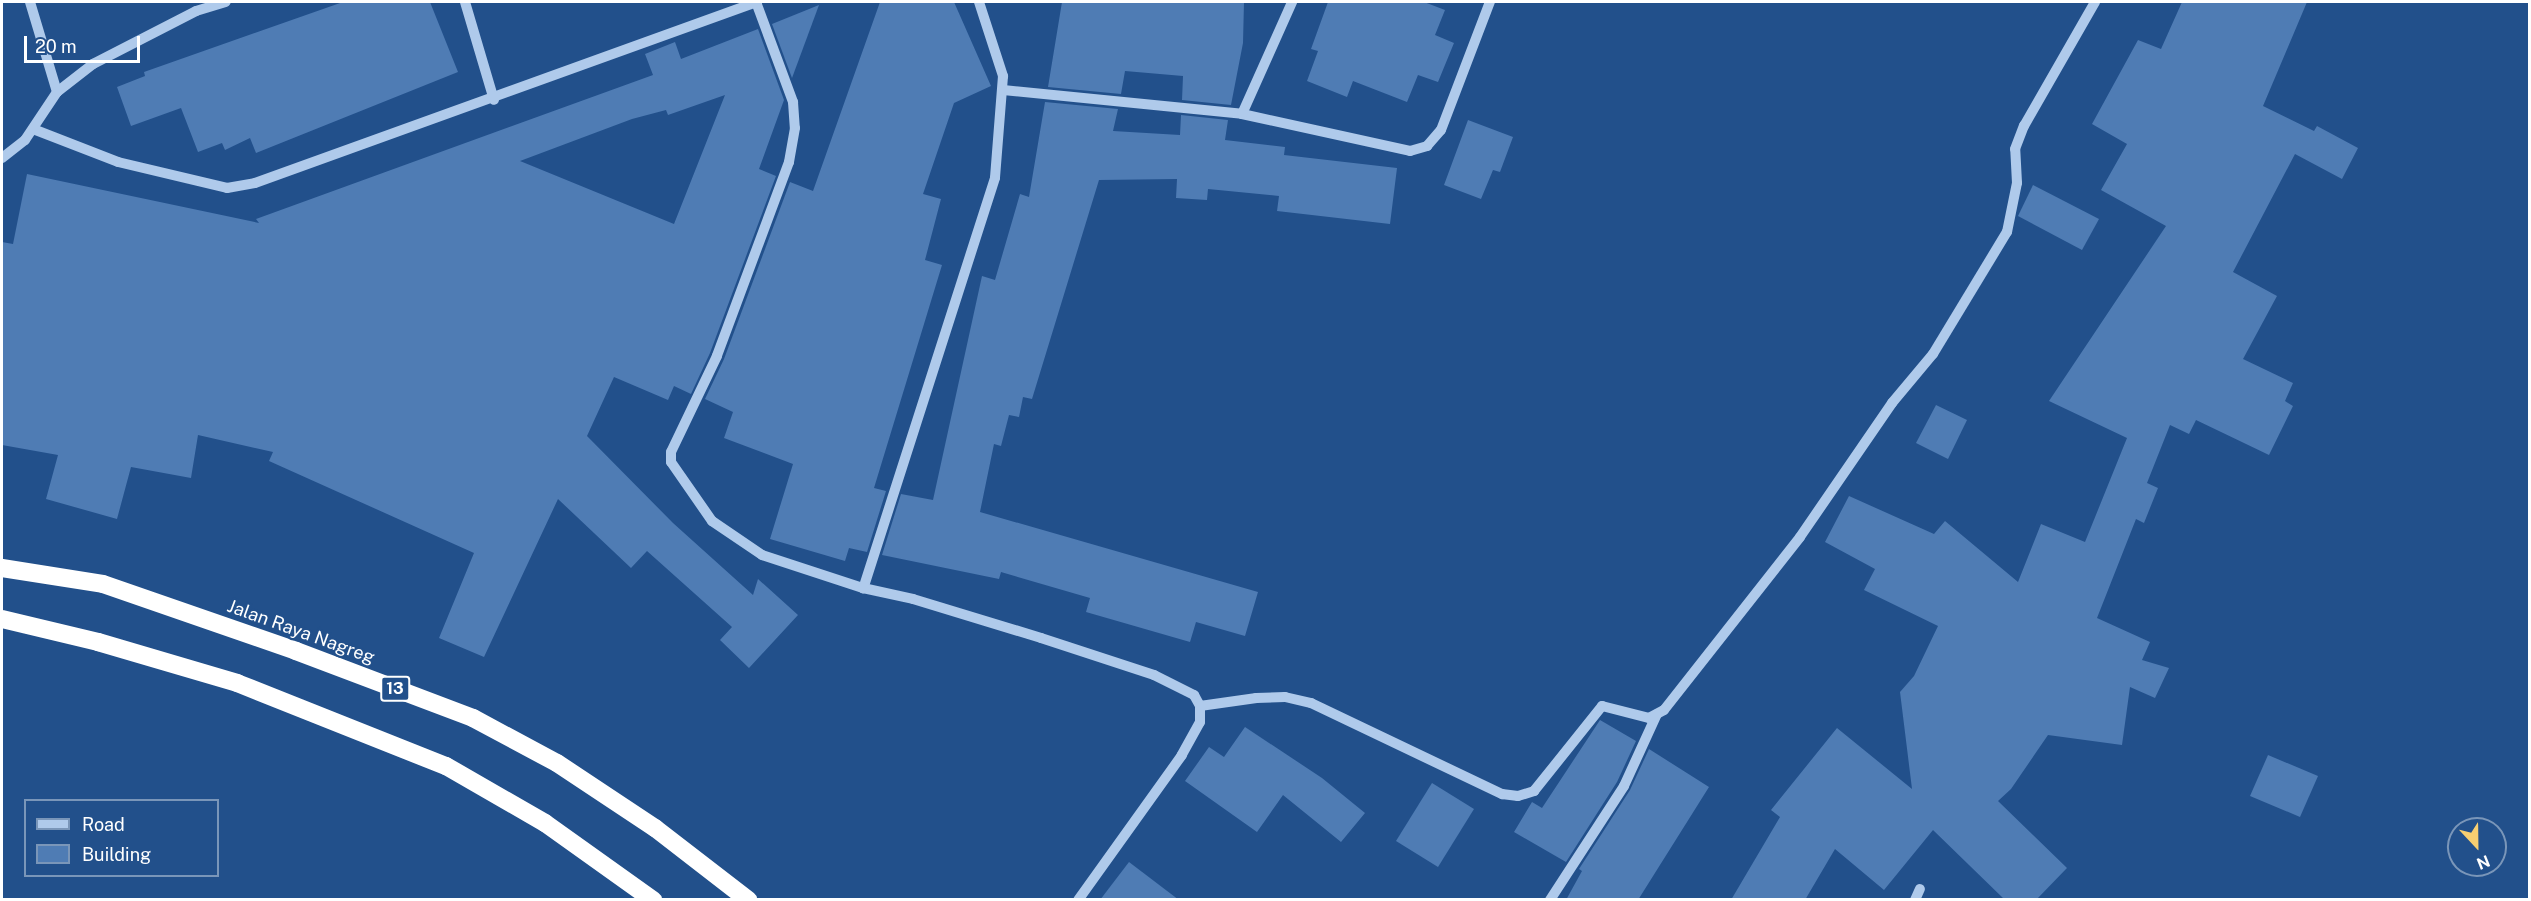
<!DOCTYPE html>
<html>
<head>
<meta charset="utf-8">
<style>
	body { margin:0 }
	#map { position:relative; width:2531px; height:901px; overflow:hidden; background:#22508b; font-family:"Public Sans",sans-serif }
	div>[style] { position:absolute }
	.building>* { inset:0; background:#4f7cb4 }
	.minor>* { height:10px; margin:-5px; padding:0 5px; transform-origin:5px; border-radius:5px; background:#afcaeb }
	.highway>* { height:18px; margin:-9px; padding:0 9px; transform-origin:9px; border-radius:9px; background:#fff }
	span { translate:-50% -50%; white-space:nowrap; text-align:center; line-height:1.15; -webkit-text-stroke:4.5px #22508b; paint-order:stroke }
	.shield-label span { padding:2px 4px; background:#22508b; border:2px solid; border-radius:4px; -webkit-text-stroke-width:0 }
	.shield-label { font-size:16px; color:#fff; font-weight:700 }
	.street-label { font-size:18px; color:#fff }
	.frame { position:absolute; inset:0; border:3px solid #fff; pointer-events:none }
	.legend { position:absolute; left:24px; top:799px; width:195px; height:78px; box-sizing:border-box; background:#22508b; border:2px solid #7a96b9; margin:0; padding:8px 10px; list-style:none; font-size:18px; color:#fff }
	.legend li { display:flex; align-items:center; gap:12px; height:30px }
	.legend b { width:30px; border:2px solid #7a96b9 }
	.north { position:absolute; left:2447px; top:817px; width:60px; height:60px; box-sizing:border-box; background:#22508b; border:2px solid #7a96b9; border-radius:50%; rotate:158deg; font-size:16px; font-weight:700; line-height:24px; text-align:center; color:#fff }
	.north::after { content:''; display:block; margin:auto; width:21px; height:27px; background:#f7cf71; clip-path:polygon(50% 0,100% 100%,50% 72%,0 100%) }
	.scale { position:absolute; left:24px; top:36px; width:116px; height:27px; box-sizing:border-box; border:3px solid #fff; border-top:0; padding-left:8px; font-size:18px; line-height:21px; white-space:nowrap; color:#fff; -webkit-text-stroke:4px #22508b; paint-order:stroke }
</style>
</head>
<body>
<div id="map">
	<div class="building">
		<div style="clip-path:polygon(343px 2px,430px 2px,458px 72px,256px 153px,250px 138px,225px 150px,222px 143px,198px 152px,181px 108px,131px 126px,117px 87px,145px 76px,144px 72px)"></div>
		<div style="clip-path:polygon(880px 2px,954px 2px,991px 86px,954px 103px,923px 194px,941px 199px,925px 260px,942px 265px,874px 488px,886px 491px,867px 552px,849px 548px,845px 561px,770px 539px,793px 464px,724px 438px,733px 412px,705px 399px,724px 359px,790px 182px,813px 191px)"></div>
		<div style="clip-path:polygon(1062px 2px,1244px 2px,1243px 43px,1231px 105px,1182px 100px,1183px 76px,1125px 71px,1121px 94px,1048px 87px)"></div>
		<div style="clip-path:polygon(1328px 2px,1424px 2px,1445px 10px,1435px 35px,1454px 43px,1438px 82px,1418px 75px,1407px 102px,1353px 81px,1347px 97px,1307px 81px,1318px 51px,1311px 49px)"></div>
		<div style="clip-path:polygon(2182px 2px,2307px 2px,2263px 106px,2314px 131px,2317px 126px,2358px 148px,2342px 179px,2295px 154px,2233px 272px,2277px 296px,2243px 359px,2293px 383px,2285px 401px,2293px 406px,2269px 455px,2196px 420px,2189px 434px,2170px 425px,2147px 483px,2158px 488px,2144px 523px,2136px 519px,2097px 618px,2150px 642px,2142px 660px,2169px 668px,2155px 698px,2130px 687px,2122px 745px,2048px 735px,2011px 789px,1998px 801px,2067px 868px,2036px 900px,2005px 900px,1933px 830px,1884px 890px,1835px 849px,1805px 900px,1731px 900px,1780px 817px,1771px 810px,1837px 728px,1912px 789px,1900px 692px,1914px 676px,1938px 626px,1864px 590px,1875px 569px,1825px 542px,1849px 496px,1934px 534px,1945px 521px,2018px 582px,2041px 524px,2085px 542px,2127px 438px,2049px 401px,2166px 226px,2101px 190px,2127px 144px,2092px 124px,2138px 40px,2161px 49px)"></div>
		<div style="clip-path:polygon(819px 5px,792px 78px,772px 24px)"></div>
		<div style="clip-path:polygon(evenodd,758px 29px,784px 100px,759px 169px,776px 176px,710px 353px,691px 394px,674px 386px,668px 400px,614px 377px,587px 436px,673px 523px,753px 595px,758px 579px,798px 615px,749px 668px,720px 640px,732px 627px,647px 551px,631px 568px,558px 499px,484px 657px,439px 638px,474px 553px,269px 461px,273px 452px,198px 435px,191px 478px,131px 467px,117px 519px,46px 499px,58px 455px,2px 445px,2px 242px,13px 244px,27px 174px,259px 223px,256px 219px,653px 75px,645px 54px,675px 42px,681px 59px,758px 29px,725px 95px,674px 224px,520px 161px,632px 119px,666px 110px,668px 115px,725px 95px)"></div>
		<div style="clip-path:polygon(1045px 102px,1118px 109px,1113px 131px,1180px 135px,1181px 115px,1228px 120px,1225px 140px,1285px 147px,1284px 155px,1397px 168px,1390px 224px,1277px 211px,1279px 196px,1208px 189px,1207px 200px,1176px 198px,1177px 179px,1099px 180px,1032px 399px,1023px 397px,1019px 417px,1009px 415px,1001px 446px,994px 444px,980px 512px,1258px 592px,1245px 636px,1196px 622px,1190px 642px,1086px 612px,1090px 598px,1001px 572px,999px 579px,882px 555px,901px 494px,933px 500px,982px 276px,995px 280px,1020px 194px,1029px 197px)"></div>
		<div style="clip-path:polygon(1468px 120px,1513px 137px,1500px 172px,1493px 170px,1481px 199px,1444px 185px)"></div>
		<div style="clip-path:polygon(2033px 185px,2099px 219px,2082px 250px,2018px 216px)"></div>
		<div style="clip-path:polygon(1936px 405px,1967px 420px,1948px 459px,1916px 443px)"></div>
		<div style="clip-path:polygon(1600px 720px,1636px 741px,1617px 782px,1566px 862px,1514px 832px,1532px 802px,1542px 808px)"></div>
		<div style="clip-path:polygon(1245px 727px,1322px 778px,1365px 813px,1341px 842px,1283px 795px,1257px 832px,1185px 781px,1209px 747px,1224px 757px)"></div>
		<div style="clip-path:polygon(1649px 749px,1709px 787px,1638px 900px,1566px 900px,1582px 871px,1579px 869px,1630px 790px)"></div>
		<div style="clip-path:polygon(2268px 755px,2318px 776px,2300px 817px,2250px 796px)"></div>
		<div style="clip-path:polygon(1432px 783px,1474px 809px,1438px 867px,1396px 841px)"></div>
		<div style="clip-path:polygon(1129px 862px,1179px 900px,1100px 900px)"></div>
	</div>
	<div class="minor">
		<div style="left:30px;top:2px;width:94px;rotate:73.3deg"></div>
		<div style="left:465px;top:2px;width:102px;rotate:73.5deg"></div>
		<div style="left:756px;top:2px;width:107px;rotate:69.7deg"></div>
		<div style="left:793px;top:102px;width:26px;rotate:86deg"></div>
		<div style="left:795px;top:128px;width:35px;rotate:100deg"></div>
		<div style="left:789px;top:162px;width:207px;rotate:110.4deg"></div>
		<div style="left:717px;top:356px;width:106px;rotate:115.6deg"></div>
		<div style="left:671px;top:452px;width:10px;rotate:90deg"></div>
		<div style="left:671px;top:462px;width:72px;rotate:55.2deg"></div>
		<div style="left:712px;top:521px;width:60px;rotate:34.2deg"></div>
		<div style="left:762px;top:555px;width:106px;rotate:18.1deg"></div>
		<div style="left:979px;top:2px;width:78px;rotate:72deg"></div>
		<div style="left:1003px;top:76px;width:102px;rotate:94.5deg"></div>
		<div style="left:995px;top:178px;width:431px;rotate:107.8deg"></div>
		<div style="left:863px;top:588px;width:51px;rotate:12.4deg"></div>
		<div style="left:913px;top:599px;width:134px;rotate:16.9deg"></div>
		<div style="left:1041px;top:638px;width:119px;rotate:18.1deg"></div>
		<div style="left:1154px;top:675px;width:45px;rotate:26.6deg"></div>
		<div style="left:1194px;top:695px;width:13px;rotate:61deg"></div>
		<div style="left:1200px;top:706px;width:16px;rotate:90deg"></div>
		<div style="left:1200px;top:722px;width:38px;rotate:119deg"></div>
		<div style="left:1182px;top:755px;width:178px;rotate:125.6deg"></div>
		<div style="left:1003px;top:90px;width:240px;rotate:5.7deg"></div>
		<div style="left:1242px;top:114px;width:172px;rotate:12.4deg"></div>
		<div style="left:1410px;top:151px;width:18px;rotate:-16deg"></div>
		<div style="left:1427px;top:146px;width:21px;rotate:-49deg"></div>
		<div style="left:1441px;top:130px;width:137px;rotate:-69.1deg"></div>
		<div style="left:1242px;top:114px;width:123px;rotate:-65.9deg"></div>
		<div style="left:33px;top:129px;width:91px;rotate:21.2deg"></div>
		<div style="left:118px;top:162px;width:112px;rotate:13.4deg"></div>
		<div style="left:227px;top:188px;width:28px;rotate:-10deg"></div>
		<div style="left:255px;top:183px;width:534px;rotate:-19.83deg"></div>
		<div style="left:2px;top:158px;width:29px;rotate:-38deg"></div>
		<div style="left:25px;top:140px;width:58px;rotate:-56.3deg"></div>
		<div style="left:57px;top:92px;width:46px;rotate:-37.9deg"></div>
		<div style="left:93px;top:64px;width:116px;rotate:-27.2deg"></div>
		<div style="left:196px;top:11px;width:31px;rotate:-17deg"></div>
		<div style="left:1200px;top:706px;width:57px;rotate:-8.1deg"></div>
		<div style="left:1256px;top:698px;width:29px;rotate:-2deg"></div>
		<div style="left:1285px;top:697px;width:27px;rotate:13deg"></div>
		<div style="left:1311px;top:703px;width:212px;rotate:25.5deg"></div>
		<div style="left:1502px;top:794px;width:16px;rotate:7deg"></div>
		<div style="left:1518px;top:796px;width:17px;rotate:-17deg"></div>
		<div style="left:1534px;top:791px;width:109px;rotate:-51.3deg"></div>
		<div style="left:1602px;top:706px;width:49px;rotate:14.3deg"></div>
		<div style="left:1649px;top:718px;width:17px;rotate:-28deg"></div>
		<div style="left:1664px;top:710px;width:220px;rotate:-51.8deg"></div>
		<div style="left:1800px;top:537px;width:163px;rotate:-55.5deg"></div>
		<div style="left:1892px;top:403px;width:64px;rotate:-50.1deg"></div>
		<div style="left:1933px;top:354px;width:143px;rotate:-58.8deg"></div>
		<div style="left:2007px;top:232px;width:50px;rotate:-78.5deg"></div>
		<div style="left:2017px;top:183px;width:34px;rotate:-93deg"></div>
		<div style="left:2015px;top:149px;width:25px;rotate:-69deg"></div>
		<div style="left:2024px;top:126px;width:143px;rotate:-60.2deg"></div>
		<div style="left:1550px;top:900px;width:136px;rotate:-57deg"></div>
		<div style="left:1624px;top:786px;width:79px;rotate:-65.4deg"></div>
		<div style="left:1915px;top:900px;width:12px;rotate:-66deg"></div>
	</div>
	<div class="highway">
		<div style="left:2px;top:568px;width:102px;rotate:9deg"></div>
		<div style="left:103px;top:584px;width:204px;rotate:19.1deg"></div>
		<div style="left:296px;top:651px;width:189px;rotate:20.7deg"></div>
		<div style="left:473px;top:718px;width:95px;rotate:28.2deg"></div>
		<div style="left:557px;top:763px;width:118px;rotate:33.6deg"></div>
		<div style="left:655px;top:828px;width:118px;rotate:37.7deg"></div>
		<div style="left:2px;top:619px;width:99px;rotate:13.5deg"></div>
		<div style="left:98px;top:642px;width:145px;rotate:16.4deg"></div>
		<div style="left:237px;top:683px;width:225px;rotate:21.7deg"></div>
		<div style="left:446px;top:766px;width:114px;rotate:29.9deg"></div>
		<div style="left:545px;top:823px;width:133px;rotate:35.5deg"></div>
	</div>
	<div class="shield-label">
		<span style="left:395px;top:689px">13</span>
	</div>
	<div class="street-label">
		<span style="left:301px;top:632px;rotate:20deg">Jalan Raya Nagreg</span>
	</div>
	<div class="frame"></div>
	<ul class="legend">
	<li><b style="height:8px;background:#afcaeb"></b>Road</li>
	<li><b style="height:16px;background:#4f7cb4"></b>Building</li>
	</ul>
	<div class="north">N</div>
	<div class="scale">20 m</div>
</div>
</body>
</html>
